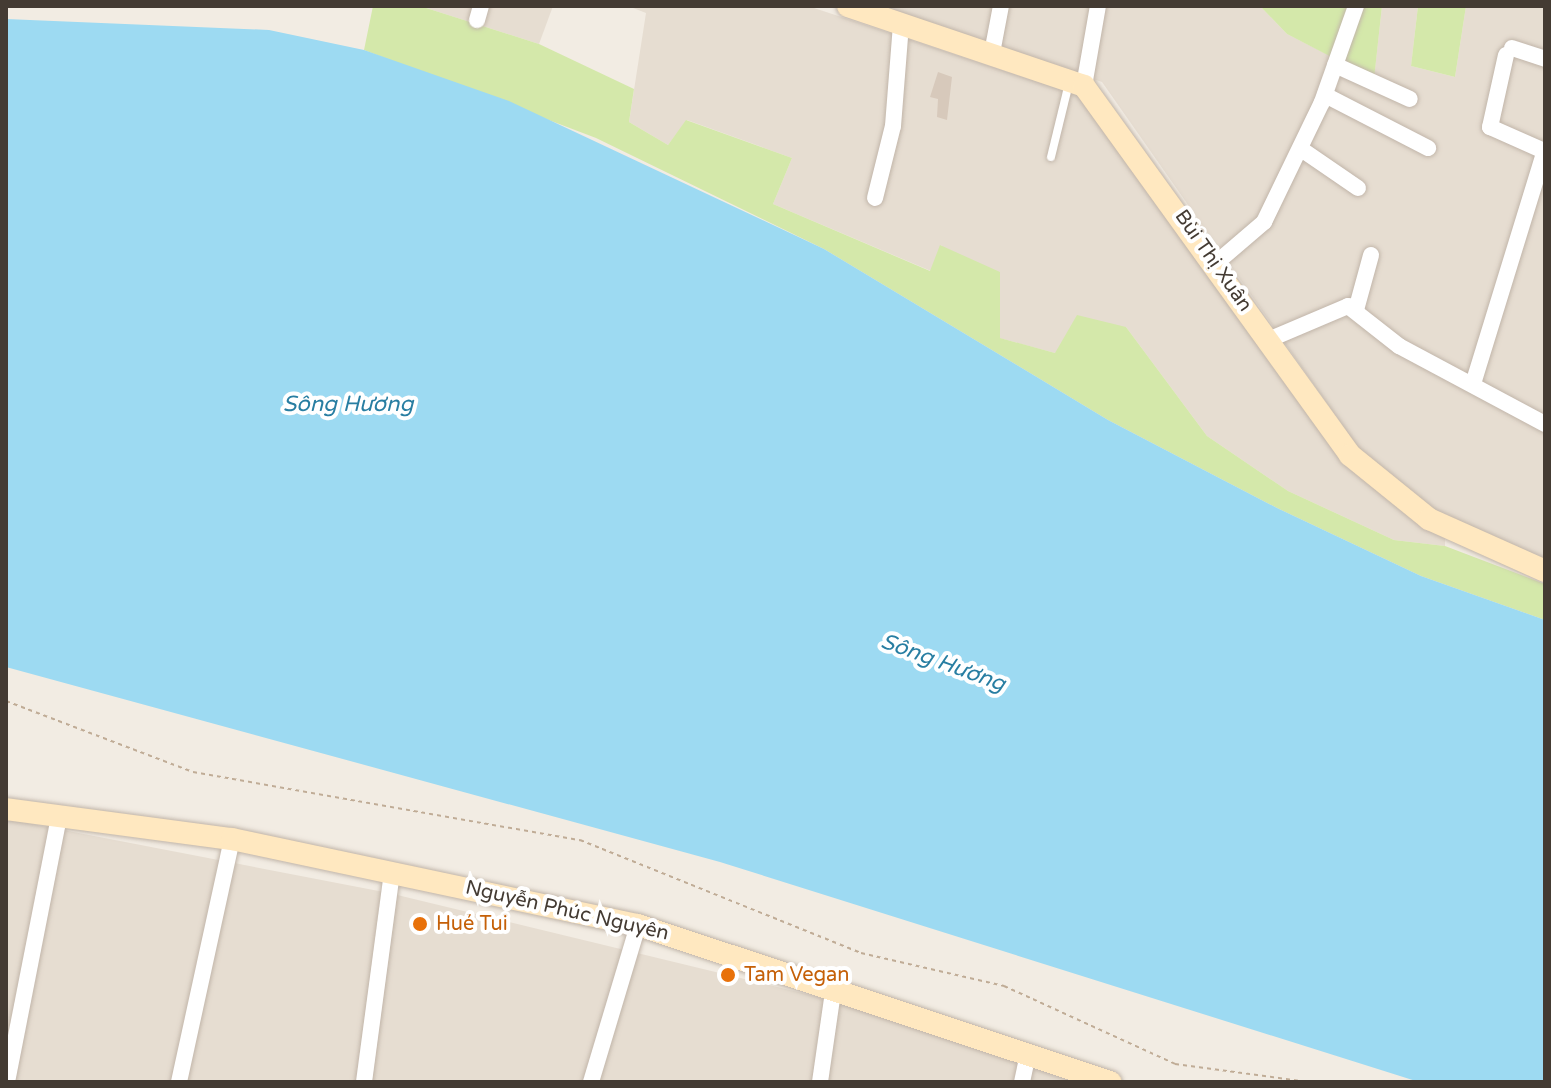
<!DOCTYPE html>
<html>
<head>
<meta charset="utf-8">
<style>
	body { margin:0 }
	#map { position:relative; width:1551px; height:1088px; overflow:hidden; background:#f2ece3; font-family:"Varela Round",sans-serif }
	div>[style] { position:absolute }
	.residential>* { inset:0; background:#e6ddd1 }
	.green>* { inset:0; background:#d4e8aa }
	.water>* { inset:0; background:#9ddaf2 }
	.building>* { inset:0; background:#d7c9bb }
	.path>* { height:2px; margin-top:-1px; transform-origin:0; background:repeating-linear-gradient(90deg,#c0ac96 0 4px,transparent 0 8px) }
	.roads { filter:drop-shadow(0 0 2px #c1b5a9) drop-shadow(0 0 2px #c1b5a9) }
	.lane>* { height:8px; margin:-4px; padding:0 4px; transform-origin:4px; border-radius:4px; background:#fff }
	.street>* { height:16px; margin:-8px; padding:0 8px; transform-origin:8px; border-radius:8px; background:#fff }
	.secondary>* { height:22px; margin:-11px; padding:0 11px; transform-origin:11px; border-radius:11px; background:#ffe8c0 }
	.dots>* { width:22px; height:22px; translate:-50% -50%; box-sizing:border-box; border:4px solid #fff; border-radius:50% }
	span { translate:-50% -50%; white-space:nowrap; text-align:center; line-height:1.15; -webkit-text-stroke:8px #fff; paint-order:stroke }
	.street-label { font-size:20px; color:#443b33 }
	.food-label { font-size:20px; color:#c56008 }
	.left { translate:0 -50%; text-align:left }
	.water-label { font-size:22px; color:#287ea2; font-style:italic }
	.frame { position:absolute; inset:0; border:8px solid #443b33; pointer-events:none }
</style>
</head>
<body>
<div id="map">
	<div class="residential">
		<div style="clip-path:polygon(420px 6px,553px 6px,539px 44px)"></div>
		<div style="clip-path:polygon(628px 6px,808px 6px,1089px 99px,1351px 468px,1445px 536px,1445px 546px,1394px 540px,1288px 491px,1207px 436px,1126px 327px,1055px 353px,999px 338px,941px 245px,931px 271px,773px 204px,792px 158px,687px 120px,668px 145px,629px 122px,646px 13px)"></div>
		<div style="clip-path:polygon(878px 6px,1260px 6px,1287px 34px,1374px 78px,1382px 6px,1418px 6px,1411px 66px,1455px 77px,1466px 6px,1545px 6px,1545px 561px,1434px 517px,1380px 479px,1102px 82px)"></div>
		<div style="clip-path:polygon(6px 819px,389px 893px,839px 1002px,1082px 1082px,6px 1082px)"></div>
	</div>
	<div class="green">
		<div style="clip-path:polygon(373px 6px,420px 6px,539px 44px,634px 89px,629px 122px,668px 145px,686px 120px,792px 158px,773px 204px,930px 271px,940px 245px,1000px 272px,1000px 338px,1055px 353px,1077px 315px,1126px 327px,1207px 436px,1288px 491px,1394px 540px,1445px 546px,1545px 584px,1545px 620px,1421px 576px,1277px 508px,1108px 420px,824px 249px,596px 138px,364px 50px)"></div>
		<div style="clip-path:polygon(1260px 6px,1382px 6px,1374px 79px,1287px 34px)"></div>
		<div style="clip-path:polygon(1418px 6px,1466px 6px,1455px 77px,1411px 66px)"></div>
	</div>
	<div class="water">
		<div style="clip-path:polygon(6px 19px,269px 30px,364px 50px,509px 101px,824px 249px,1108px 420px,1277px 508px,1421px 576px,1545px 620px,1545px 1082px,1419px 1082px,720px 862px,6px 667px)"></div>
	</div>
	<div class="building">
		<div style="clip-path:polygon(938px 72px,952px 77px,947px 120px,937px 117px,938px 99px,930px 97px)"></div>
	</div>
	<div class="path">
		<div style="left:6px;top:701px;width:200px;rotate:20.8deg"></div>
		<div style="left:193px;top:772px;width:393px;rotate:10deg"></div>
		<div style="left:580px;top:840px;width:303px;rotate:21.9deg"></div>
		<div style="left:861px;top:953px;width:147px;rotate:13deg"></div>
		<div style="left:1004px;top:986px;width:188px;rotate:24.5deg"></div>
		<div style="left:1175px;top:1064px;width:134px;rotate:7.7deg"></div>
	</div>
	<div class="roads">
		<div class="lane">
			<div style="left:1051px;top:157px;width:76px;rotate:-76.3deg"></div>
		</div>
		<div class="street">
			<div style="left:477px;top:20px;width:15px;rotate:-74deg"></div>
			<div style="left:1512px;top:48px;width:35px;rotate:18deg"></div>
			<div style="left:992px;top:53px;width:48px;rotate:-79.2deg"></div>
			<div style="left:1506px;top:55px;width:74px;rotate:102.5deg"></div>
			<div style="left:1490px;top:127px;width:57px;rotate:23.9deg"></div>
			<div style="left:1335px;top:65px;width:82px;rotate:24.4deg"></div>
			<div style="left:1084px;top:86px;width:81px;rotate:-80.1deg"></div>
			<div style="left:1325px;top:95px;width:116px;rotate:27.2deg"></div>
			<div style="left:1301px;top:149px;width:69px;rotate:34.4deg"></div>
			<div style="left:875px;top:198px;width:74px;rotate:-76deg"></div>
			<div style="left:893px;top:126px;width:102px;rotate:-85.5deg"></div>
			<div style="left:1215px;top:264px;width:65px;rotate:-40.6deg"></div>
			<div style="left:1264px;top:222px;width:133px;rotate:-64.2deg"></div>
			<div style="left:1322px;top:102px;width:102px;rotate:-70.5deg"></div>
			<div style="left:1356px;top:310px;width:57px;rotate:-74.7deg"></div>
			<div style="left:1268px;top:340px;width:87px;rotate:-23deg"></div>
			<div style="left:1348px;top:306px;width:65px;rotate:38.1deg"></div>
			<div style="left:1399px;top:346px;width:166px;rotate:28.1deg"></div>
			<div style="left:1473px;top:384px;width:245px;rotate:-72.9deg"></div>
			<div style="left:7px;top:1082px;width:271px;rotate:-78.9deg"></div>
			<div style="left:179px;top:1082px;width:249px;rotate:-77.7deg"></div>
			<div style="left:364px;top:1082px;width:213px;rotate:-82.4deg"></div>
			<div style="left:591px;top:1082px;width:164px;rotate:-73.3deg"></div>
			<div style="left:820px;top:1082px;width:98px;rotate:-81.8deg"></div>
			<div style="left:1022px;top:1082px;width:29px;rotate:-78deg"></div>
		</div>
		<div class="secondary">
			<div style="left:848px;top:6px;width:249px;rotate:18.7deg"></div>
			<div style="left:1084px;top:86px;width:455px;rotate:54.2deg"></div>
			<div style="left:1350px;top:455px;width:102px;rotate:39deg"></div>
			<div style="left:1429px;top:519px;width:127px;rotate:24.1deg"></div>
			<div style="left:6px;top:809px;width:228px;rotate:7.6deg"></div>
			<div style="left:232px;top:839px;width:415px;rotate:12deg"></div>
			<div style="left:638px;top:925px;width:498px;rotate:18.4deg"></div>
		</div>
	</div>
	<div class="dots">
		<div style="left:420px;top:924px;background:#e8710a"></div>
		<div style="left:728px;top:975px;background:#e8710a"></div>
	</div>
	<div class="street-label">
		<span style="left:1213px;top:261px;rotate:55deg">Bùi Thị Xuân</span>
		<span style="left:567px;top:911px;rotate:13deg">Nguyễn Phúc Nguyên</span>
	</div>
	<div class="food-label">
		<span class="left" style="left:436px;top:924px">Hué Tui</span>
		<span class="left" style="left:744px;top:975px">Tam Vegan</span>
	</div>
	<div class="water-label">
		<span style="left:348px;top:405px">Sông Hương</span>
		<span style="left:943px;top:663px;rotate:20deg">Sông Hương</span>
	</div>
	<div class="frame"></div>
</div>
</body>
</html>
